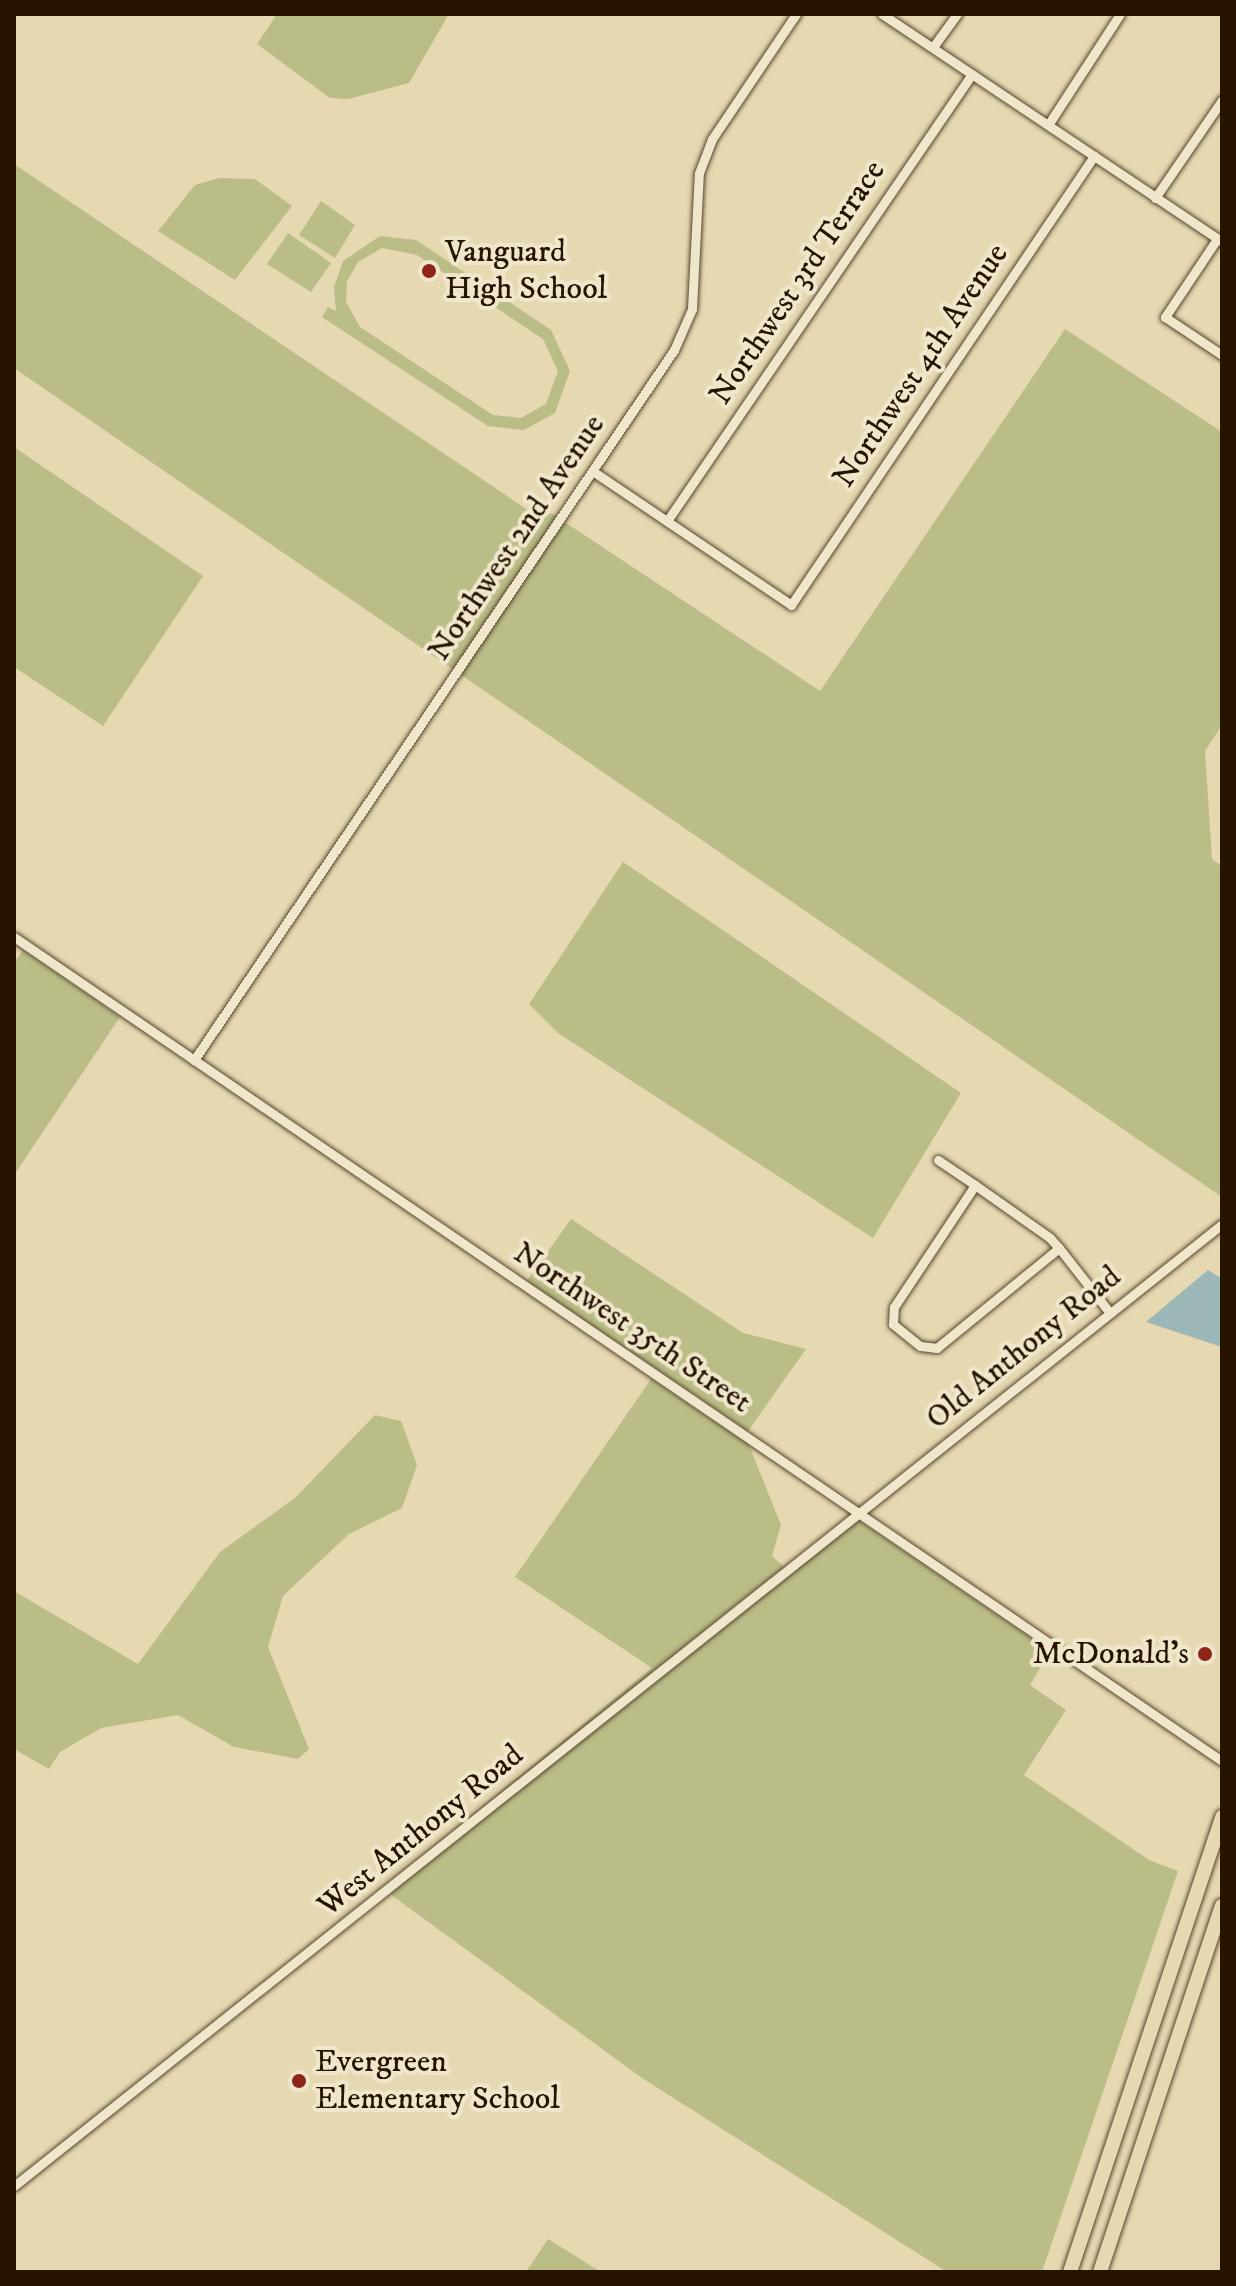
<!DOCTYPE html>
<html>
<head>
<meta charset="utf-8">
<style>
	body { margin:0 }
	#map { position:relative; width:1236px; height:2286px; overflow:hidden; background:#e6d8b1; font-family:"IM FELL DW Pica",serif }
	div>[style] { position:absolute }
	.green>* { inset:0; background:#bbbd87 }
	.water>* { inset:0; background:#9cb7b8 }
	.roads { filter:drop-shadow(0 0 2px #56452d) drop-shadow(0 0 2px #56452d) }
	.minor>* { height:9px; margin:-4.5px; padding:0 4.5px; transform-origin:4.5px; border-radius:4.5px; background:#efe6cc }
	.highway>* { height:14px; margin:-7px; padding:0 7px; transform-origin:7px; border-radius:7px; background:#e6d8b1 }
	.dots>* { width:22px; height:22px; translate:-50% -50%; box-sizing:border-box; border:4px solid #efe6cc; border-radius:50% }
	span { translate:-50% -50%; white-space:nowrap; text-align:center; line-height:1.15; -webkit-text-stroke:8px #efe6cc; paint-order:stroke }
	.poi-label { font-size:32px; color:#261401 }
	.left { translate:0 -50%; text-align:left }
	.right { translate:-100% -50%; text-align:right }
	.street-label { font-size:32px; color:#261401 }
	.frame { position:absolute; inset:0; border:16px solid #261401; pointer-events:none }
</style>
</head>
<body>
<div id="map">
	<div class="green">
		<div style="clip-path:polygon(277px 14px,449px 14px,409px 83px,348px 99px,330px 98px,257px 44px)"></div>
		<div style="clip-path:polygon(14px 164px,541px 519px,551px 513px,820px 691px,1065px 329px,1222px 432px,1222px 725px,1205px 751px,1212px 859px,1222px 866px,1222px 1197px,14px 368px)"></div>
		<div style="clip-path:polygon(220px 178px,255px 179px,292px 206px,235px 280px,158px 231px,195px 185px)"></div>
		<div style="clip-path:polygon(321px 201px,355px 225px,335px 258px,299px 235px)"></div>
		<div style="clip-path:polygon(288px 233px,331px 263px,311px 292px,267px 264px)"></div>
		<div style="clip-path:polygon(evenodd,380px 236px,416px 240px,551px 330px,570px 371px,555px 413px,524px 430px,488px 426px,322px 317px,328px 307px,336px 311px,334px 287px,343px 261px,380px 236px,382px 248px,417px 255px,543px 339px,558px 371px,546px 404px,521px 418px,493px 415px,360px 327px,346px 302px,347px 281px,358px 262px,382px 248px)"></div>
		<div style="clip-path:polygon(14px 447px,203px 576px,103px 726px,14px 667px)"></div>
		<div style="clip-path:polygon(623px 862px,961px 1093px,873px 1238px,558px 1033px,529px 1004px)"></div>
		<div style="clip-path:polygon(23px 950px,120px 1017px,14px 1175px,14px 963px)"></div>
		<div style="clip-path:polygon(571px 1219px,743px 1333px,806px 1349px,748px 1431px,527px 1281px)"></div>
		<div style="clip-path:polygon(651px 1379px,749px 1445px,781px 1525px,772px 1556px,784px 1567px,382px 1888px,652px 1668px,515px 1577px)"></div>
		<div style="clip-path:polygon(375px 1415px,401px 1421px,417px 1465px,402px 1508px,349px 1534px,283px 1596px,268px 1647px,309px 1749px,298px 1759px,234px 1747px,178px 1715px,101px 1728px,60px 1752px,49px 1769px,14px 1749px,14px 1591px,138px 1664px,220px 1552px,295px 1498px)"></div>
		<div style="clip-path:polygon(858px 1520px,1050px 1651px,1030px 1685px,1066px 1710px,1024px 1775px,1149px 1860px,1178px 1871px,1042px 2272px,947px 2272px,642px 2078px,390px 1894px)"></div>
		<div style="clip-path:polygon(548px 2239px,601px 2272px,526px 2272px)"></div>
	</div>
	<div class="water">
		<div style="clip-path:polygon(1208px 1270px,1222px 1279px,1222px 1347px,1146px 1322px)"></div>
	</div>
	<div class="roads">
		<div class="minor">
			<div style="left:882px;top:14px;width:409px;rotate:33.8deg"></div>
			<div style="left:933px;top:47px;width:41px;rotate:-54deg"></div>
			<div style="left:1048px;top:125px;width:132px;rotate:-57deg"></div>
			<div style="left:1155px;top:198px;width:119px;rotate:-55.6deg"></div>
			<div style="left:1217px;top:239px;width:94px;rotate:123.7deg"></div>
			<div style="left:1165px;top:317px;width:69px;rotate:33.7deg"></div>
			<div style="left:594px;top:472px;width:238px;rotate:34deg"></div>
			<div style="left:791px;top:605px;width:542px;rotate:-55.99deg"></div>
			<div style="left:667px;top:521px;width:541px;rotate:-55.69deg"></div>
			<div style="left:14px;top:937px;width:1462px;rotate:34.3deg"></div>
			<div style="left:194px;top:1060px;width:857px;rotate:-55.94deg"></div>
			<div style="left:674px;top:350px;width:45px;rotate:-66.3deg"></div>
			<div style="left:692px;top:309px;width:136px;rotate:-87.1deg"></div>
			<div style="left:699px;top:173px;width:36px;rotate:-69deg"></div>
			<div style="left:712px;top:139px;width:151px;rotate:-56.1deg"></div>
			<div style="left:938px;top:1160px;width:45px;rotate:34deg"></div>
			<div style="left:1059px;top:1248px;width:158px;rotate:140.7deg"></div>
			<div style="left:937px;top:1348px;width:17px;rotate:-173deg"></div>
			<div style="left:920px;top:1346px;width:35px;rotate:-141deg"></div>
			<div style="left:893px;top:1324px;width:17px;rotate:-87deg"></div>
			<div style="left:894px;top:1307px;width:146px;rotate:-56.4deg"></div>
			<div style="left:975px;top:1185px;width:92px;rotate:35.2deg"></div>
			<div style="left:1050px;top:1238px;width:13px;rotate:48deg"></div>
			<div style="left:1059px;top:1248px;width:83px;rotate:51.9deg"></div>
			<div style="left:14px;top:2186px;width:1544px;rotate:-38.53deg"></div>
		</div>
		<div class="highway">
			<div style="left:1070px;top:2272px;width:480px;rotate:-71.5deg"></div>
			<div style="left:1100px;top:2272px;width:386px;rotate:-71.6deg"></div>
		</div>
	</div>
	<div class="dots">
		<div style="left:429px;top:271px;background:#8f2418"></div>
		<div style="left:1205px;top:1654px;background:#8f2418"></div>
		<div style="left:299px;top:2081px;background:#8f2418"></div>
	</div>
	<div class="poi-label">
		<span class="left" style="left:445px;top:271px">Vanguard<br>High School</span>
		<span class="right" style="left:1189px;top:1654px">McDonald's</span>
		<span class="left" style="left:315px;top:2081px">Evergreen<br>Elementary School</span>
	</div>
	<div class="street-label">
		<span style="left:798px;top:283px;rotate:-56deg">Northwest 3rd Terrace</span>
		<span style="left:921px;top:366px;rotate:-56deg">Northwest 4th Avenue</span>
		<span style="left:517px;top:538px;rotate:-56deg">Northwest 2nd Avenue</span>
		<span style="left:632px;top:1328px;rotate:34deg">Northwest 35th Street</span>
		<span style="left:1024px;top:1348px;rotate:-39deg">Old Anthony Road</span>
		<span style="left:421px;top:1831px;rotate:-39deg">West Anthony Road</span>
	</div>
	<div class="frame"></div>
</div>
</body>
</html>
